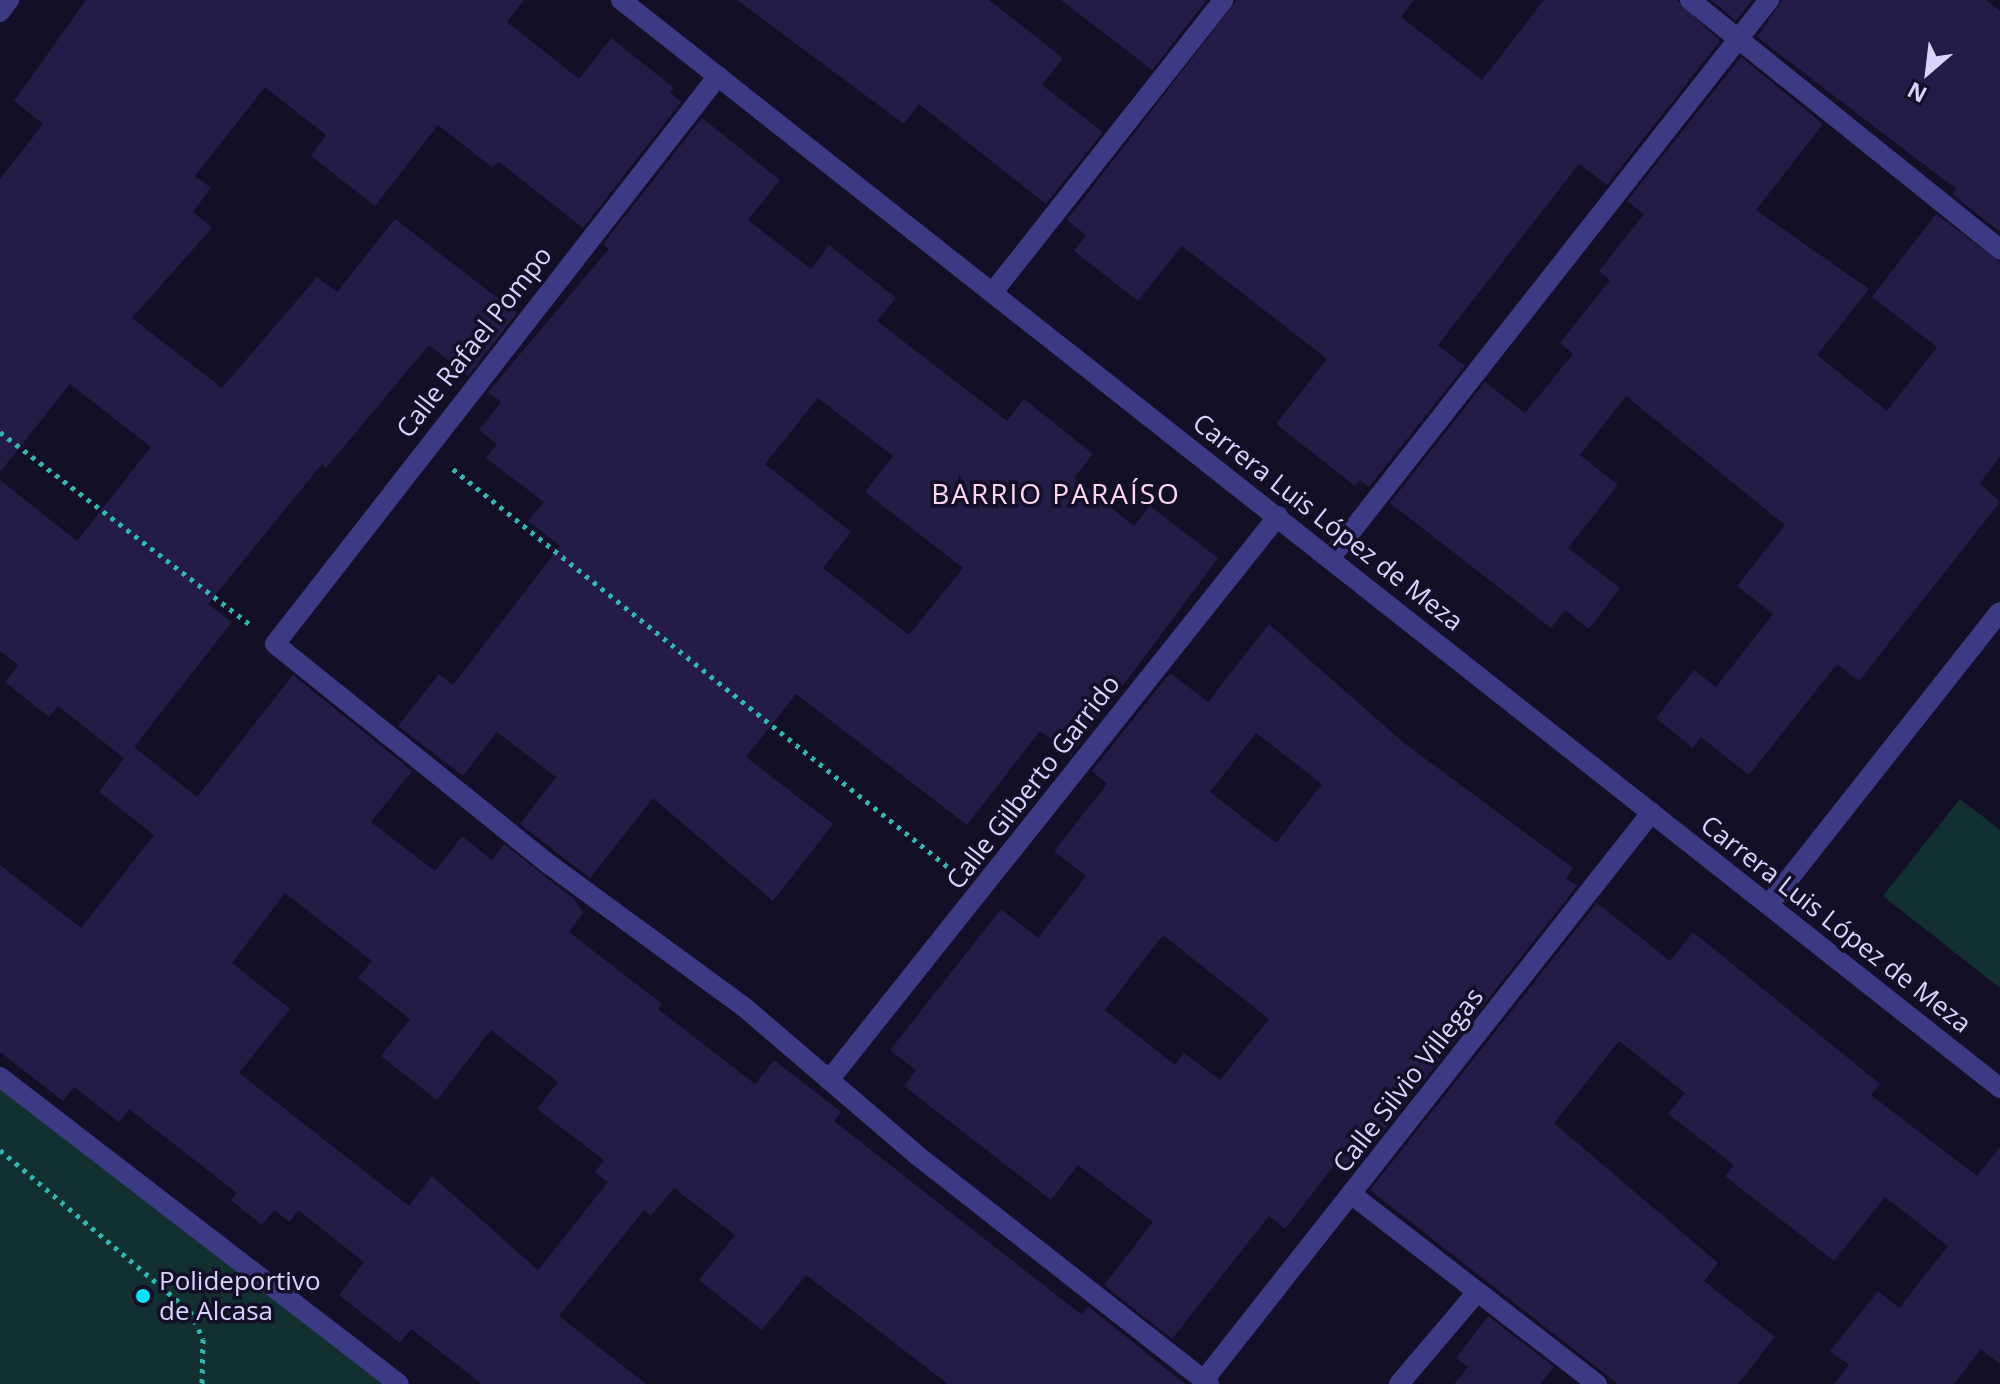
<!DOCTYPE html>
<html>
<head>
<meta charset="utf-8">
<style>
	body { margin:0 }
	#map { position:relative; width:2000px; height:1384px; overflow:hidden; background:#130f26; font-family:"Open Sans",sans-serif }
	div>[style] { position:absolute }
	.green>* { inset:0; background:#12302f }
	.building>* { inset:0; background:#241b47 }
	.path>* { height:5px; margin-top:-2.5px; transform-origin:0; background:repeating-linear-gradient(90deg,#2fb8b0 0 4px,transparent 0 10px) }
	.minor>* { height:20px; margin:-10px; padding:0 10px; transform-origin:10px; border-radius:10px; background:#3d3a85 }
	.dots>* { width:22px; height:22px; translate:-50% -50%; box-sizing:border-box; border:4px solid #130f26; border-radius:50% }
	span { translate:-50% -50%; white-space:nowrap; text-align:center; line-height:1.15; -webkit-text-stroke:7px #130f26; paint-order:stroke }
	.street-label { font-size:26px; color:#d9d4ff }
	.poi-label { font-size:26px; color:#d9d4ff }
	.left { translate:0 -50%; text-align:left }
	.neighbourhood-label { font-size:28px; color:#ffd6f0; letter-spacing:2px }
	.north { position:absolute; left:1888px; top:32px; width:80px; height:80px; -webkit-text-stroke:6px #130f26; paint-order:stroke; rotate:208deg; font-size:22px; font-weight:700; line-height:32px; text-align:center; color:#d9d4ff }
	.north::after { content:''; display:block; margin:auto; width:28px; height:36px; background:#d9d4ff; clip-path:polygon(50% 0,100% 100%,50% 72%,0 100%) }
</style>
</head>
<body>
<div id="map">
	<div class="green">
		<div style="clip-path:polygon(1960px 799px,2000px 830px,2000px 988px,1883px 896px)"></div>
		<div style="clip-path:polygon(0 1077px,399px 1384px,0 1384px)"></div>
	</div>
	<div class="building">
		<div style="clip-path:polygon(evenodd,86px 0,524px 0,507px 22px,579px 79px,611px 38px,674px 88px,670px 93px,681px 102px,583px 228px,498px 161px,493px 168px,438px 125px,375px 206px,311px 156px,326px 135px,265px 87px,195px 176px,211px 188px,193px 212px,212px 228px,132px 318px,222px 388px,317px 277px,337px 292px,395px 219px,517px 313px,468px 376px,429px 345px,326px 468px,322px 464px,208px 604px,232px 622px,134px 747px,197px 797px,293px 675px,412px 771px,371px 822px,435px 871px,462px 836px,492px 860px,504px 844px,574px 899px,583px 913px,569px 932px,662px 1004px,658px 1009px,755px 1084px,774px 1060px,841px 1112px,834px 1121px,954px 1215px,1082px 1315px,1088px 1306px,1185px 1384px,948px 1384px,806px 1275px,762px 1330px,699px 1280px,735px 1235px,674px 1188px,651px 1216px,644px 1210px,559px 1316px,646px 1384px,482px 1384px,411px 1329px,400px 1343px,339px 1295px,364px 1262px,298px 1210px,290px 1222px,274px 1210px,262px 1225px,231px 1200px,237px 1193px,129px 1109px,119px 1122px,74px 1087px,63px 1101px,0 1052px,0 865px,81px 928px,154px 835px,99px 792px,124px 758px,58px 706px,49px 717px,5px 682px,18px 665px,0 651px,0 480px,77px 541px,151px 447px,70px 384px,0 472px,0 179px,43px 124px,14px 101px,86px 0,285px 893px,372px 961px,358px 978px,410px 1019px,381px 1056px,437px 1100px,491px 1030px,558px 1082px,537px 1109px,604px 1160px,595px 1172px,608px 1182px,538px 1270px,432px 1176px,409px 1206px,239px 1073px,290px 1009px,232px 963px,285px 893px)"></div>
		<div style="clip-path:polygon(737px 0,989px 0,1063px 58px,1042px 85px,1103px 132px,1046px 204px,919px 104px,904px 124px)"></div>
		<div style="clip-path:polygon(1061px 0,1207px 0,1152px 70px)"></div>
		<div style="clip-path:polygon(1237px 0,1414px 0,1401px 17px,1482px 80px,1544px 0,1677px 0,1720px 41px,1607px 185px,1579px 164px,1438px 345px,1465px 366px,1369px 487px,1360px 480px,1355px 486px,1276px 424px,1327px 359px,1182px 246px,1138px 301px,1074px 251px,1086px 235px,1067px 220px)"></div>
		<div style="clip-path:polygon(1711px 0,1752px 0,1736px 21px)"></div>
		<div style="clip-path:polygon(1782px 0,1986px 0,2000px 11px,2000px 232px,1952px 194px,1956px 189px,1757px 37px)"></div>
		<div style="clip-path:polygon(1741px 57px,1823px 124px,1756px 210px,1869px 289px,1817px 355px,1887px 411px,1937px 347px,1872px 297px,1936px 214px,2000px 262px,2000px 457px,1980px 483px,2000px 502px,1859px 681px,1837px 664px,1749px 775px,1701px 737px,1693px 748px,1656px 718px,1694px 670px,1716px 687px,1773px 614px,1737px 586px,1785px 525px,1626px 396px,1580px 455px,1618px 485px,1568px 548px,1620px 588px,1589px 629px,1565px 610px,1551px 628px,1390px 503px,1485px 382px,1525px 413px,1573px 354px,1560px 343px,1610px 280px,1599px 271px,1644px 214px,1627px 201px)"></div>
		<div style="clip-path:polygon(evenodd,702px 118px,780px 180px,748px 220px,811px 269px,829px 245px,896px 298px,877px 321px,1007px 421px,1024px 399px,1093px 454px,1074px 478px,1134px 526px,1150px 506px,1218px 558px,1071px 755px,1040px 731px,967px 825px,796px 694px,746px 757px,833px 824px,773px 901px,653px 798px,590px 878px,520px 824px,556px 777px,497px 732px,463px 776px,398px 726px,439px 674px,453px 685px,560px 546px,528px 521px,544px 502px,486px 458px,497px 444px,479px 430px,501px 402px,488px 392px,609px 249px,603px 244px,702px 118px,818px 398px,893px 456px,865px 492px,963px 568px,909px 635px,823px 568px,851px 532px,765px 464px,818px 398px)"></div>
		<div style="clip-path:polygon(evenodd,1269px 624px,1404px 743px,1573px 868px,1566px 878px,1577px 886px,1350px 1174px,1336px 1163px,1285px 1229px,1269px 1216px,1172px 1339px,1104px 1285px,1153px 1222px,1078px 1165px,1051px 1200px,904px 1086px,916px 1070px,890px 1050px,1001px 909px,1038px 938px,1086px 876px,1054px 851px,1107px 784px,1092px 771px,1170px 673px,1208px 702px,1269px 624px,1256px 733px,1322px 784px,1276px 843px,1210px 792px,1256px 733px,1269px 624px,1163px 935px,1269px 1019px,1220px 1080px,1184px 1053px,1175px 1065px,1105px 1010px,1163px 935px)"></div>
		<div style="clip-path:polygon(1597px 903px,1670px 961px,1693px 932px,1880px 1084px,1871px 1095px,1977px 1176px,2000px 1147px,2000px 1364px,1981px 1349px,1954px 1384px,1834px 1384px,1849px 1365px,1830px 1351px,1878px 1291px,1899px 1308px,1948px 1246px,1885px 1197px,1834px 1261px,1725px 1176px,1734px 1165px,1668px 1114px,1685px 1093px,1619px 1041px,1554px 1123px,1718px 1263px,1704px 1281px,1775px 1337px,1738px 1384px,1618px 1384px,1370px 1190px)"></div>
		<div style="clip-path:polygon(1488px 1316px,1554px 1367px,1540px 1384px,1454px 1384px,1468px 1367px,1456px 1358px)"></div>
	</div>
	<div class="path">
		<div style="left:0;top:432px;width:314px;rotate:37.6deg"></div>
		<div style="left:453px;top:469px;width:642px;rotate:38.8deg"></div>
		<div style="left:0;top:1150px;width:249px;rotate:40.3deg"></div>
		<div style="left:190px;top:1311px;width:31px;rotate:65deg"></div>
		<div style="left:203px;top:1339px;width:45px;rotate:91.3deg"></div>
	</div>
	<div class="minor">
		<div style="left:621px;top:0;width:1757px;rotate:38.27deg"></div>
		<div style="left:1690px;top:0;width:398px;rotate:38.8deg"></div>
		<div style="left:0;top:12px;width:15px;rotate:-53deg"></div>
		<div style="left:718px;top:76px;width:720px;rotate:127.95deg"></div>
		<div style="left:275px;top:644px;width:353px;rotate:38.8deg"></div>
		<div style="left:550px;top:865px;width:239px;rotate:36.2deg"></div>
		<div style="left:743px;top:1006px;width:230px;rotate:40.6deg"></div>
		<div style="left:918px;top:1156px;width:370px;rotate:38.1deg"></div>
		<div style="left:993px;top:292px;width:372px;rotate:-51.7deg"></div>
		<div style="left:1331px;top:557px;width:709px;rotate:-51.82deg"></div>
		<div style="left:1769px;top:904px;width:372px;rotate:-51.7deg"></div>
		<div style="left:0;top:1077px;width:503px;rotate:37.58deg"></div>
		<div style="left:829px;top:1080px;width:721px;rotate:-51.48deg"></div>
		<div style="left:1351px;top:1194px;width:311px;rotate:37.7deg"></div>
		<div style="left:1204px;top:1380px;width:723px;rotate:-51.74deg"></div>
		<div style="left:1399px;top:1384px;width:121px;rotate:-49.7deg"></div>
	</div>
	<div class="dots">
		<div style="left:143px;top:1296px;background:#00e5ff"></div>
	</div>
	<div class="street-label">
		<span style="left:474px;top:342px;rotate:-52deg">Calle Rafael Pompo</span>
		<span style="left:1328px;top:522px;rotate:38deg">Carrera Luis López de Meza</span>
		<span style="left:1033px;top:782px;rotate:-52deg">Calle Gilberto Garrido</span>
		<span style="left:1836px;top:924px;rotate:38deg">Carrera Luis López de Meza</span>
		<span style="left:1408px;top:1080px;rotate:-52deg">Calle Silvio Villegas</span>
	</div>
	<div class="poi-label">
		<span class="left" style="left:159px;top:1296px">Polideportivo<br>de Alcasa</span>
	</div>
	<div class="neighbourhood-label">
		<span style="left:1056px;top:493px">BARRIO PARAÍSO</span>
	</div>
	<div class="north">N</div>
</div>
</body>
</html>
